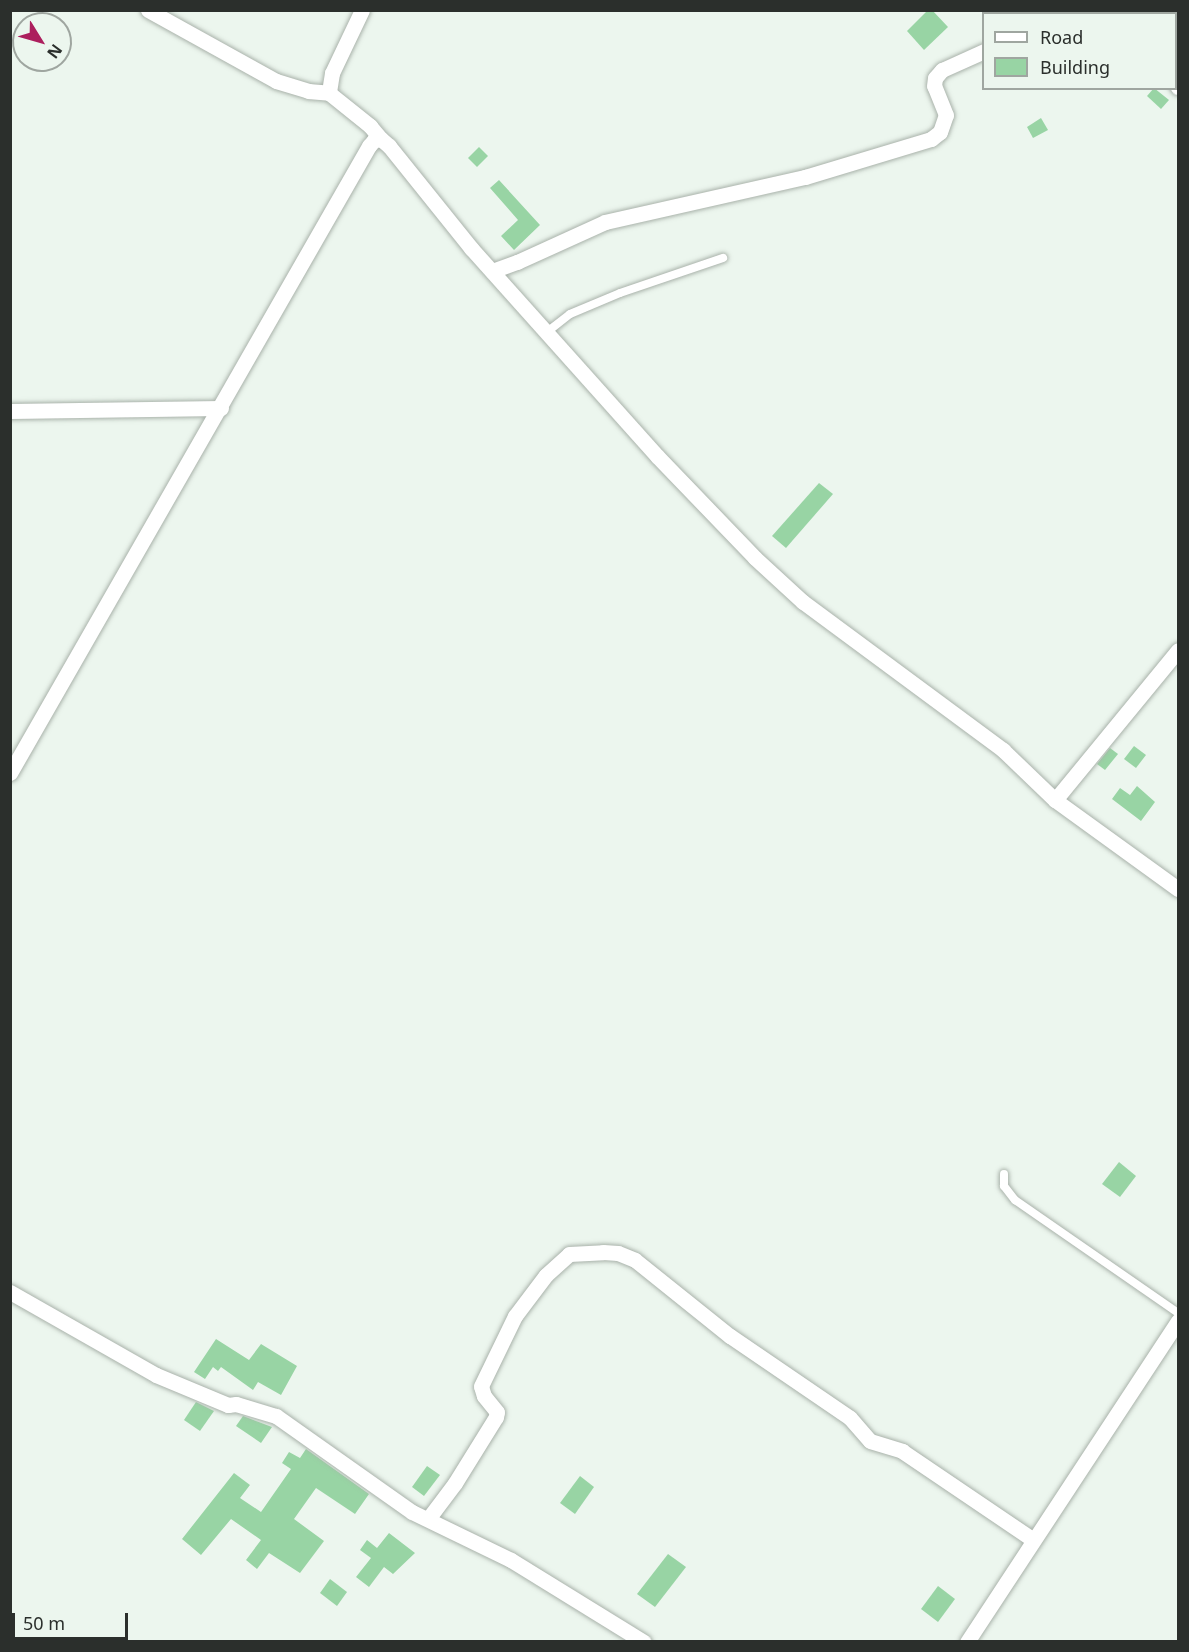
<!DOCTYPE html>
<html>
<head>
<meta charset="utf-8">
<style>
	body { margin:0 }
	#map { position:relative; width:1189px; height:1652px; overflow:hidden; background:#ecf6ee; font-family:"Noto Sans",sans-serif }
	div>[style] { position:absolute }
	.building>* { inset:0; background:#98d4a4 }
	.roads { filter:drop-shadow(0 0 2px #a9b2aa) drop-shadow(0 0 2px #a9b2aa) }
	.lane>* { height:8px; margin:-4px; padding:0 4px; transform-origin:4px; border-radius:4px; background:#fff }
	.street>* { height:15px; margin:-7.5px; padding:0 7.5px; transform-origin:7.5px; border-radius:7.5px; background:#fff }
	span { translate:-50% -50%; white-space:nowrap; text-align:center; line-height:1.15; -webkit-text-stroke:4.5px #ecf6ee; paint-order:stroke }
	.frame { position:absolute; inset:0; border:12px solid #2b2f2c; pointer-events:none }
	.legend { position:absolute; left:982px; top:12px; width:195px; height:78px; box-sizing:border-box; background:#ecf6ee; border:2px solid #9fa6a0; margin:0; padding:8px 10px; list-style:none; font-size:18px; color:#2b2f2c }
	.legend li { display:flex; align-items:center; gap:12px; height:30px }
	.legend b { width:30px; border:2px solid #9fa6a0 }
	.north { position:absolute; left:12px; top:12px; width:60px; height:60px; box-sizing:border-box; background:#ecf6ee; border:2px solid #9fa6a0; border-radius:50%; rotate:127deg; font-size:16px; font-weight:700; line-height:24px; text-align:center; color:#2b2f2c }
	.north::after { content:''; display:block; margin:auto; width:21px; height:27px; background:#ac1f5d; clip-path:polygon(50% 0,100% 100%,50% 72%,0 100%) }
	.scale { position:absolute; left:12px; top:1613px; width:116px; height:27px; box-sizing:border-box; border:3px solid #2b2f2c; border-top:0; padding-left:8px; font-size:18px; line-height:21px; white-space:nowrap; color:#2b2f2c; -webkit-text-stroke:4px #ecf6ee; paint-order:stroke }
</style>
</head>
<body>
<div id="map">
	<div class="building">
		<div style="clip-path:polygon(928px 10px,932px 10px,948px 27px,924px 50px,907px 31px)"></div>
		<div style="clip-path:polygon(1154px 88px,1169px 100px,1161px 109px,1147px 96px)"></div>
		<div style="clip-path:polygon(1041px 118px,1048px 130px,1033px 138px,1027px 127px)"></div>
		<div style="clip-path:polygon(479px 147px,488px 156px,477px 167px,468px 158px)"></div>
		<div style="clip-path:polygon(499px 180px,540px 225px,514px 250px,501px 236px,518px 220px,490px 188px)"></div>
		<div style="clip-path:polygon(819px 483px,833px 494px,786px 548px,772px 536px)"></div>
		<div style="clip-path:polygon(1134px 746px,1146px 755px,1136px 768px,1124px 759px)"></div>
		<div style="clip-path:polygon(1110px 748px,1118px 754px,1105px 770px,1097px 764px)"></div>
		<div style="clip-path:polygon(1137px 786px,1155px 802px,1141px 821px,1112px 799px,1120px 788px,1130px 795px)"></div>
		<div style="clip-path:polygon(1119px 1162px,1136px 1176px,1120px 1197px,1102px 1184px)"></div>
		<div style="clip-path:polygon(216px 1339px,249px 1360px,261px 1344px,297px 1366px,281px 1395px,258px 1382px,253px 1390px,221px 1367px,218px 1371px,213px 1367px,205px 1379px,194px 1372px)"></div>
		<div style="clip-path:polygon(196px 1402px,214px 1411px,200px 1431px,184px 1420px)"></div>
		<div style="clip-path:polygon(243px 1416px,272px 1427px,261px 1443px,236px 1426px)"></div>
		<div style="clip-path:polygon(306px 1449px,369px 1494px,355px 1514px,316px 1488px,294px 1519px,324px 1541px,300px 1573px,269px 1553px,257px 1569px,246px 1560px,261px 1540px,231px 1519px,201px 1555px,182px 1539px,234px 1473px,250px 1485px,240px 1498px,261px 1512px,291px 1469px,282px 1463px,289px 1452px,300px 1458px)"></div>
		<div style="clip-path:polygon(427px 1466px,440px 1475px,424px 1496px,412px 1487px)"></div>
		<div style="clip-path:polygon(580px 1476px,594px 1487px,575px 1514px,560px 1503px)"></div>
		<div style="clip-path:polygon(389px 1533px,415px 1553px,393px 1574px,384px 1567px,369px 1587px,356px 1577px,371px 1558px,360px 1550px,367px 1540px,377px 1548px)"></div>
		<div style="clip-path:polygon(668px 1554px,686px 1567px,655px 1607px,637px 1594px)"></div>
		<div style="clip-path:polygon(330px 1579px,347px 1592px,337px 1606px,320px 1593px)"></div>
		<div style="clip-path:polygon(938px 1586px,955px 1599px,938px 1622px,921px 1609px)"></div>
	</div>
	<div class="roads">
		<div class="lane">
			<div style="left:547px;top:332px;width:29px;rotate:-38deg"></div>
			<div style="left:570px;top:314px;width:54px;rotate:-22.8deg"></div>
			<div style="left:620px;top:293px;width:109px;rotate:-18.8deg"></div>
			<div style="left:1004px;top:1174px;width:12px;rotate:90deg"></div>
			<div style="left:1004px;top:1186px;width:18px;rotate:52deg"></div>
			<div style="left:1015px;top:1200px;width:198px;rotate:34.7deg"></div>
		</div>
		<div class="street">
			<div style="left:148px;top:10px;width:146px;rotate:29deg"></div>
			<div style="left:276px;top:81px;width:34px;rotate:17deg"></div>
			<div style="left:308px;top:91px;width:21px;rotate:5deg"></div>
			<div style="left:362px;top:10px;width:70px;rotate:115.5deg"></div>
			<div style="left:332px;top:73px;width:20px;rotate:99deg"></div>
			<div style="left:329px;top:93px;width:53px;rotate:38.8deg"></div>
			<div style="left:370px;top:126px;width:17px;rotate:50deg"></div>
			<div style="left:1007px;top:10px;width:5px;rotate:53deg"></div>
			<div style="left:1100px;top:10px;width:31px;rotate:6deg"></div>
			<div style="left:1131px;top:13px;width:11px;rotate:-15deg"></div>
			<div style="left:1076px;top:14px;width:17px;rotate:-13deg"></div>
			<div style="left:1176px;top:84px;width:4px;rotate:56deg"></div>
			<div style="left:492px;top:271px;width:27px;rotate:-20deg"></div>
			<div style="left:517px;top:262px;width:97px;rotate:-24.4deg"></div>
			<div style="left:605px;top:222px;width:205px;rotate:-12.7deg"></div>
			<div style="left:805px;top:177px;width:132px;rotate:-16.8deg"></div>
			<div style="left:931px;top:139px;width:11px;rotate:-38deg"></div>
			<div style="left:940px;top:132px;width:18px;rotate:-71deg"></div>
			<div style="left:946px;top:115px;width:31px;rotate:-112deg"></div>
			<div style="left:934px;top:86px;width:8px;rotate:-83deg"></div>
			<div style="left:935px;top:78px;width:11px;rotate:-49deg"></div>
			<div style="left:942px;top:70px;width:46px;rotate:-24.3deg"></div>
			<div style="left:10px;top:411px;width:211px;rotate:-0.8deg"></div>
			<div style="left:10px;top:773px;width:723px;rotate:-60.21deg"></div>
			<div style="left:369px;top:146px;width:8px;rotate:-50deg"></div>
			<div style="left:374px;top:140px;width:7px;rotate:-8deg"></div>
			<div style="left:381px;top:139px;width:11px;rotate:41deg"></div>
			<div style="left:389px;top:146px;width:131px;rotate:51.2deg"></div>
			<div style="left:471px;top:248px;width:279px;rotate:48.2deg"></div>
			<div style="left:657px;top:456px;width:141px;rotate:46.1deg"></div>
			<div style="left:755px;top:558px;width:65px;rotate:42.5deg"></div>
			<div style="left:803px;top:602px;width:249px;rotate:36.5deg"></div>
			<div style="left:1003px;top:750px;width:72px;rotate:43.9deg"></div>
			<div style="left:1055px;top:800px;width:152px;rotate:35.9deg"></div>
			<div style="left:1055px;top:800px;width:194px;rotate:-50.6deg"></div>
			<div style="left:10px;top:1292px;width:168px;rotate:29.6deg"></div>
			<div style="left:156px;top:1375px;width:78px;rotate:22.6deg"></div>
			<div style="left:228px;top:1405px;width:8px;rotate:-7deg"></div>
			<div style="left:236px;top:1404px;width:42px;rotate:16.7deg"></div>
			<div style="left:276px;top:1416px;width:166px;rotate:35.2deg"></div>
			<div style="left:412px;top:1512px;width:110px;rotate:25.9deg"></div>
			<div style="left:511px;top:1560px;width:156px;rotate:31.7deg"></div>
			<div style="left:428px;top:1519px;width:45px;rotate:-53.1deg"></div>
			<div style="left:455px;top:1483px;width:78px;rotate:-58.2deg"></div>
			<div style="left:496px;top:1417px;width:5px;rotate:-79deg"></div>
			<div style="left:497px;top:1412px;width:21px;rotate:-129deg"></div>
			<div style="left:484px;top:1396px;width:10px;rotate:-107deg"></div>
			<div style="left:481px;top:1386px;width:78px;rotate:-64.1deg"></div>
			<div style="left:515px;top:1316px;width:51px;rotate:-52.9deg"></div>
			<div style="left:546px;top:1275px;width:31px;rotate:-42deg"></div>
			<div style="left:569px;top:1254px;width:34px;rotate:-3deg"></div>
			<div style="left:603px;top:1252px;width:15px;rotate:4deg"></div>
			<div style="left:618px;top:1253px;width:18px;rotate:22deg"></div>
			<div style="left:635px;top:1260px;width:122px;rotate:38.7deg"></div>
			<div style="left:730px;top:1336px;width:145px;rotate:34.3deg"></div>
			<div style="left:850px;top:1418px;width:30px;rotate:49deg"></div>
			<div style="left:870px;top:1441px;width:34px;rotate:17deg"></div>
			<div style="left:902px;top:1451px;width:157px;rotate:34.1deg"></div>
			<div style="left:967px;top:1642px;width:384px;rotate:-56.7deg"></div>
		</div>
	</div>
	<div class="frame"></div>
	<ul class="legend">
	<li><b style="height:8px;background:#fff"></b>Road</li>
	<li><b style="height:16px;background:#98d4a4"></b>Building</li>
	</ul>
	<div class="north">N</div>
	<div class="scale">50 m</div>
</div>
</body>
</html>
